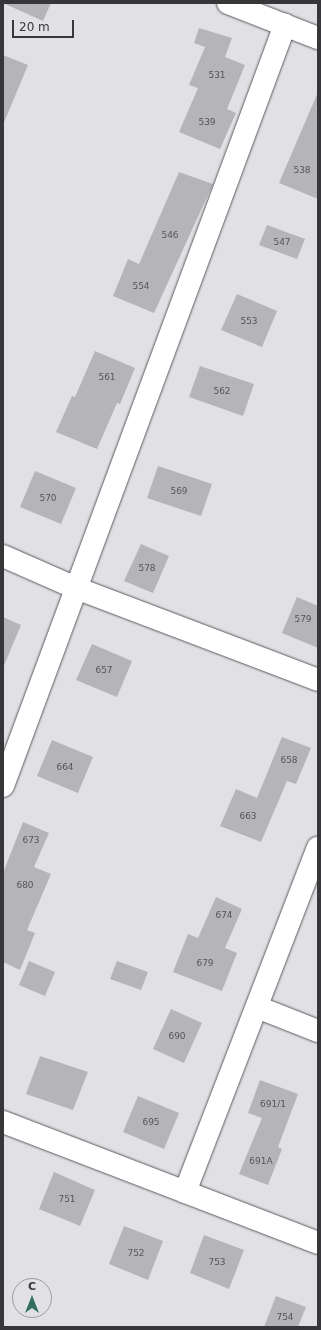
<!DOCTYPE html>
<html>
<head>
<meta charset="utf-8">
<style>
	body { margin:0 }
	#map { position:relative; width:321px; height:1330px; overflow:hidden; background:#e1e1e5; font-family:"DejaVu Sans",sans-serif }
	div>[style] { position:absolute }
	.building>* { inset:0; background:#b5b5b9 }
	.roads { filter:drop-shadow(0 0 1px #5b5b5f) drop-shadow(0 0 1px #5b5b5f) }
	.minor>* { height:22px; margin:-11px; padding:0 11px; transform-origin:11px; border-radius:11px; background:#fff }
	span { translate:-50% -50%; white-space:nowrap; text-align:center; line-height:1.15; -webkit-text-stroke:3px #e1e1e5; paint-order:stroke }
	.number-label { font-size:9px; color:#565659 }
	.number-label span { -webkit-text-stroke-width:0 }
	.frame { position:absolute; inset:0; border:4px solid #373739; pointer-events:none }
	.north { position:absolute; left:12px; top:1278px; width:40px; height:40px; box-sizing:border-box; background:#e1e1e5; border:1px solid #9d9da0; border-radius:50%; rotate:0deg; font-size:11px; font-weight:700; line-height:16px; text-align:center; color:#373739 }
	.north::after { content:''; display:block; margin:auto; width:14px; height:18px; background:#32705c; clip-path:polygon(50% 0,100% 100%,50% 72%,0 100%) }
	.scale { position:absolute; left:12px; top:20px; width:62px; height:18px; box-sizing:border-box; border:2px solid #373739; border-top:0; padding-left:5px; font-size:12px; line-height:14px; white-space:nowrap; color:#373739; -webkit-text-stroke:3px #e1e1e5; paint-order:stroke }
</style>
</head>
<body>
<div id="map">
	<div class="building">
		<div style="clip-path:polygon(3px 3px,51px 3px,43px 21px)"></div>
		<div style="clip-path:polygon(199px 28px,232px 38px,225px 57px,245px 65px,227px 109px,236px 113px,220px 149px,179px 132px,198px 88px,189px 85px,205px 47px,194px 43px)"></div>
		<div style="clip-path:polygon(3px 55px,28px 65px,3px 125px)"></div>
		<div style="clip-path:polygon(318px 92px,318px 199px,279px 183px)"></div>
		<div style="clip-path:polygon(179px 172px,213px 184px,154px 313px,113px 296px,128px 259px,139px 264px)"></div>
		<div style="clip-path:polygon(267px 225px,305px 239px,297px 259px,259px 245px)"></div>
		<div style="clip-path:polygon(237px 294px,277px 311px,262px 347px,221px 330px)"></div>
		<div style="clip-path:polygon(95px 351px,135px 368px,120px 404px,117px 403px,97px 449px,56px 432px,72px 396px,75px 397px)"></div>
		<div style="clip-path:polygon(200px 366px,254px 384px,243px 416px,189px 397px)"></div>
		<div style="clip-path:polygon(158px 466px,212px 484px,201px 516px,147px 498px)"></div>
		<div style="clip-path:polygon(35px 471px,76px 488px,61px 524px,20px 507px)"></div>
		<div style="clip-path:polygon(141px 544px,169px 556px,153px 593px,124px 581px)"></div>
		<div style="clip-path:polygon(297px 597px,318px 606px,318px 648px,282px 633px)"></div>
		<div style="clip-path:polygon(3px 617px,21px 625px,3px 668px)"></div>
		<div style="clip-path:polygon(92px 644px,132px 661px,117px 697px,76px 680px)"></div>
		<div style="clip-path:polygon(282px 737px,311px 748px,296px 784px,287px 781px,261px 842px,220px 826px,236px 789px,257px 798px)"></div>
		<div style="clip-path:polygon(52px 740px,93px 757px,78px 793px,37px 776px)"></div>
		<div style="clip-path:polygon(23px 822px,49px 833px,34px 867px,51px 874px,27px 930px,35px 933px,20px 970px,3px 962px,3px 873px)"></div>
		<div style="clip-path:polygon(216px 897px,242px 909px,225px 948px,237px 953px,222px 991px,173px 972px,188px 934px,198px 938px)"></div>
		<div style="clip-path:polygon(29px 961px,55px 972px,45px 996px,19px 985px)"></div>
		<div style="clip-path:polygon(117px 961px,148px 972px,141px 990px,110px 979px)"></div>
		<div style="clip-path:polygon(171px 1009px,202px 1023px,184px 1063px,153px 1049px)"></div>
		<div style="clip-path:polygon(40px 1056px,88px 1072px,73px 1110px,26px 1094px)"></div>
		<div style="clip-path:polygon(260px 1080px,298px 1094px,278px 1147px,282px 1149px,268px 1185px,239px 1174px,262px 1118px,248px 1113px)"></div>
		<div style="clip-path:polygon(138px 1096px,179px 1113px,164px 1149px,123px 1132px)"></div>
		<div style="clip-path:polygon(54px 1172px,95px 1190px,80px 1226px,39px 1209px)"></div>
		<div style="clip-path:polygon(124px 1226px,163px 1241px,148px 1280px,109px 1264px)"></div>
		<div style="clip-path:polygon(204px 1235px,244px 1250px,229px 1289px,190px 1273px)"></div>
		<div style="clip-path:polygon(276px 1296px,306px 1307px,298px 1327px,264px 1327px)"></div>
	</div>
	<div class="roads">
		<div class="minor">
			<div style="left:228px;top:3px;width:97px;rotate:21.3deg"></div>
			<div style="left:3px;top:556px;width:80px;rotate:23.7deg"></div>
			<div style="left:76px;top:588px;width:259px;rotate:20.8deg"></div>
			<div style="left:3px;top:786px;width:812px;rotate:-69.67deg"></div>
			<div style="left:257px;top:1007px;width:66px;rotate:21.5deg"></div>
			<div style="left:3px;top:1122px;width:337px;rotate:21deg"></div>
			<div style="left:185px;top:1192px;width:369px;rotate:-68.9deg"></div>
		</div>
	</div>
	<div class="number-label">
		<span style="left:217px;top:75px">531</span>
		<span style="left:207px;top:122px">539</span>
		<span style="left:302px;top:170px">538</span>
		<span style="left:170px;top:235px">546</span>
		<span style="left:282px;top:242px">547</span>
		<span style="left:141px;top:286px">554</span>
		<span style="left:249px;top:321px">553</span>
		<span style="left:107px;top:377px">561</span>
		<span style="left:222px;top:391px">562</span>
		<span style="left:179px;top:491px">569</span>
		<span style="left:48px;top:498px">570</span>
		<span style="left:147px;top:568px">578</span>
		<span style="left:303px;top:619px">579</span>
		<span style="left:104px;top:670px">657</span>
		<span style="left:289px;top:760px">658</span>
		<span style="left:65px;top:767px">664</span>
		<span style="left:248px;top:816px">663</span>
		<span style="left:31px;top:840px">673</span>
		<span style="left:25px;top:885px">680</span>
		<span style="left:224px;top:915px">674</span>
		<span style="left:205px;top:963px">679</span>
		<span style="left:177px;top:1036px">690</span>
		<span style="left:273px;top:1104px">691/1</span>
		<span style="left:151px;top:1122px">695</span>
		<span style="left:261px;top:1161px">691А</span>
		<span style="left:67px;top:1199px">751</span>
		<span style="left:136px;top:1253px">752</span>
		<span style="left:217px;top:1262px">753</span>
		<span style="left:285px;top:1317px">754</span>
	</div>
	<div class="frame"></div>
	<div class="north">С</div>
	<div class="scale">20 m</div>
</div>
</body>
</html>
